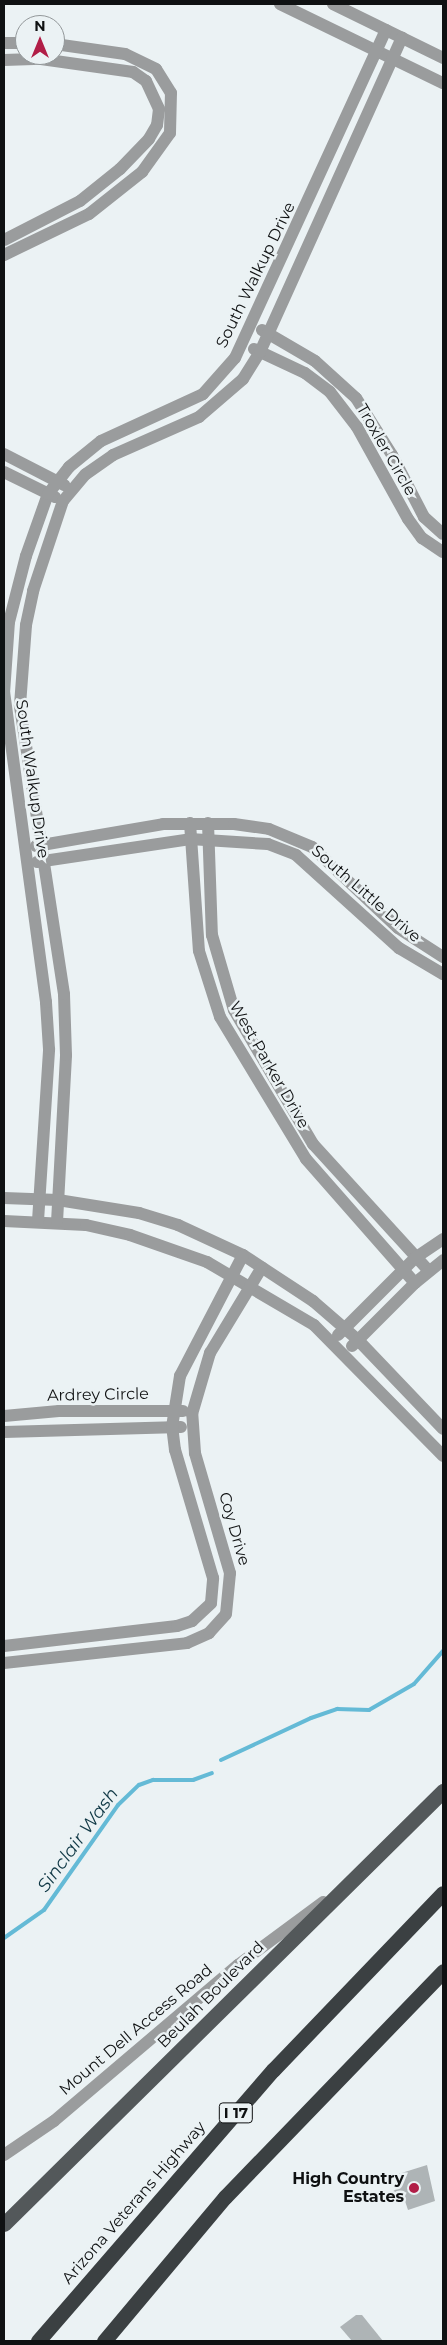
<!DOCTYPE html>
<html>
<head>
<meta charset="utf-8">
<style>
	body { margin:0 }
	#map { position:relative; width:447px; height:2345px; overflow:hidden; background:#ebf2f4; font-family:Montserrat,sans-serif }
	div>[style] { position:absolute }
	.stream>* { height:4px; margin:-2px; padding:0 2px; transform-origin:2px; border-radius:2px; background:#64bad6 }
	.building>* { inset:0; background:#aeb4b6 }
	.minor>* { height:12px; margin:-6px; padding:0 6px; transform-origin:6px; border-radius:6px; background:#9a9c9d }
	.major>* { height:15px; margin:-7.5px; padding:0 7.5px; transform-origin:7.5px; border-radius:7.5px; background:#53585a }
	.highway>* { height:15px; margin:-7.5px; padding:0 7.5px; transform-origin:7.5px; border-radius:7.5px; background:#3b4042 }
	.dots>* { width:14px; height:14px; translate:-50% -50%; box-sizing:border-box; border:2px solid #ebf2f4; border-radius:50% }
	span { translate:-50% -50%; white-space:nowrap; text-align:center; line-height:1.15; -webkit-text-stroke:5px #ebf2f4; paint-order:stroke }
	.shield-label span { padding:1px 4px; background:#ebf2f4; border:1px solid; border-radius:4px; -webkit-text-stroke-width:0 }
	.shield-label { font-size:15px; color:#0f1112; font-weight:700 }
	.street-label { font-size:16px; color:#0f1112 }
	.poi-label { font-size:16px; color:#0f1112; font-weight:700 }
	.right { translate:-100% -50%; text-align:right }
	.water-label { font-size:18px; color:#103845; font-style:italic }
	.frame { position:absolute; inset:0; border:5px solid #0f1112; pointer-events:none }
	.north { position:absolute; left:15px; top:15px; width:50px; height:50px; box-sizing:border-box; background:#ebf2f4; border:1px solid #93989a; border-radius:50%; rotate:0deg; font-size:14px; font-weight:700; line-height:20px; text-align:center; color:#0f1112 }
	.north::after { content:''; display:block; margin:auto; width:18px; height:22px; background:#b11e47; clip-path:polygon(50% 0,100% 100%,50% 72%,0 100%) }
</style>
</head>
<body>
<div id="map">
	<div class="stream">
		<div style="left:221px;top:1760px;width:99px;rotate:-25deg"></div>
		<div style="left:311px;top:1718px;width:28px;rotate:-19deg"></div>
		<div style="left:337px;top:1709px;width:32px;rotate:2deg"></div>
		<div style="left:369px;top:1710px;width:52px;rotate:-30deg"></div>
		<div style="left:414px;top:1684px;width:44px;rotate:-48.7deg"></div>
		<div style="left:4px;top:1938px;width:49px;rotate:-35deg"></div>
		<div style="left:44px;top:1910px;width:128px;rotate:-54.8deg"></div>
		<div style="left:118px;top:1805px;width:29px;rotate:-44deg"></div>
		<div style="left:139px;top:1785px;width:15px;rotate:-20deg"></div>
		<div style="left:153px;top:1780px;width:40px"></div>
		<div style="left:193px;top:1780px;width:20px;rotate:-20deg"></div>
	</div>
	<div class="building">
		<div style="clip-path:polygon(427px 2165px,435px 2201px,408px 2210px,405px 2201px,396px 2204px,392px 2192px,399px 2187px,395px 2175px)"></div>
		<div style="clip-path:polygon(356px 2315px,362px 2315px,383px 2341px,352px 2341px,340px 2327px)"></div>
	</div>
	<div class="minor">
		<div style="left:280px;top:4px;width:181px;rotate:25.9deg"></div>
		<div style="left:333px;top:4px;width:123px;rotate:26.1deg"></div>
		<div style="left:4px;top:43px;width:21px"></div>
		<div style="left:4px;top:60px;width:37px;rotate:-2deg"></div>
		<div style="left:41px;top:59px;width:93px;rotate:8deg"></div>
		<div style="left:133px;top:72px;width:16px;rotate:35deg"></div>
		<div style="left:146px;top:81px;width:31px;rotate:65deg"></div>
		<div style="left:159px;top:109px;width:16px;rotate:97deg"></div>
		<div style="left:157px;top:125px;width:16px;rotate:120deg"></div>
		<div style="left:149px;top:139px;width:42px;rotate:134deg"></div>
		<div style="left:120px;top:169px;width:51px;rotate:141.3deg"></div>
		<div style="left:80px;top:201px;width:85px;rotate:152.8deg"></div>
		<div style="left:4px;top:255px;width:94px;rotate:-25.8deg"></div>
		<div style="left:89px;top:214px;width:68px;rotate:-38.4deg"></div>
		<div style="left:142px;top:172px;width:48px;rotate:-54.3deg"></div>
		<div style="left:170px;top:133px;width:40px;rotate:-88.6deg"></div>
		<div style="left:171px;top:93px;width:28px;rotate:-122deg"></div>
		<div style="left:156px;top:69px;width:34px;rotate:-154deg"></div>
		<div style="left:125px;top:54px;width:71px;rotate:-171.9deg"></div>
		<div style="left:262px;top:330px;width:61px;rotate:30.3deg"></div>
		<div style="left:315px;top:361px;width:55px;rotate:42.1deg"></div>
		<div style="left:356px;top:398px;width:67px;rotate:57.7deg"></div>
		<div style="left:392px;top:455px;width:70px;rotate:62.7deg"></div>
		<div style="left:424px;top:517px;width:25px;rotate:42deg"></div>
		<div style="left:254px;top:349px;width:56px;rotate:25.2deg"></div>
		<div style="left:305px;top:373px;width:31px;rotate:37deg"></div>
		<div style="left:330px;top:392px;width:44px;rotate:52.4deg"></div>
		<div style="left:357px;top:427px;width:105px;rotate:61deg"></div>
		<div style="left:408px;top:519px;width:24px;rotate:54deg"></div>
		<div style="left:422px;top:538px;width:25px;rotate:34deg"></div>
		<div style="left:4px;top:454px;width:68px;rotate:27.3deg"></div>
		<div style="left:4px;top:472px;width:57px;rotate:26.1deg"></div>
		<div style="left:190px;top:823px;width:128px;rotate:86deg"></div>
		<div style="left:199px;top:951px;width:69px;rotate:72.3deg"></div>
		<div style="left:220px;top:1017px;width:166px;rotate:58.8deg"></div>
		<div style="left:306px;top:1159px;width:165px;rotate:48.7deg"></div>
		<div style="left:208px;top:823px;width:112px;rotate:88deg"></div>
		<div style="left:212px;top:935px;width:78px;rotate:73.7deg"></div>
		<div style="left:234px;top:1010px;width:156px;rotate:59.5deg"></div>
		<div style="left:313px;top:1144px;width:172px;rotate:47.6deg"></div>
		<div style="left:36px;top:846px;width:129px;rotate:-9.8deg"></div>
		<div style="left:163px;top:824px;width:71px"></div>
		<div style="left:234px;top:824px;width:35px;rotate:8deg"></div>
		<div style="left:269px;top:829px;width:47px;rotate:22.7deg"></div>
		<div style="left:312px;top:847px;width:118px;rotate:43.3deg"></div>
		<div style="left:398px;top:928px;width:54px;rotate:32.8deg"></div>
		<div style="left:37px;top:862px;width:155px;rotate:-8.5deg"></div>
		<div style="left:190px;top:839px;width:78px;rotate:3.7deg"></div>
		<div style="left:268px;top:844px;width:30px;rotate:21deg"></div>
		<div style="left:296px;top:855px;width:139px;rotate:42.1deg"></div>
		<div style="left:399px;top:948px;width:51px;rotate:30.6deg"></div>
		<div style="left:4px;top:1198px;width:54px;rotate:2.1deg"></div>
		<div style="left:58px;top:1200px;width:82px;rotate:9.1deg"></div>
		<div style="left:139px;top:1213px;width:41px;rotate:17.1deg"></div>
		<div style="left:178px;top:1225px;width:72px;rotate:24.8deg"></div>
		<div style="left:243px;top:1255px;width:84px;rotate:33.3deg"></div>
		<div style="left:313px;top:1301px;width:60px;rotate:40.9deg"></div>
		<div style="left:358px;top:1340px;width:123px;rotate:46.3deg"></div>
		<div style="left:4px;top:1221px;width:82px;rotate:2.8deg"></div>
		<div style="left:86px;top:1225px;width:45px;rotate:12.8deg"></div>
		<div style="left:130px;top:1235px;width:82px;rotate:19.3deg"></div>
		<div style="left:207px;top:1262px;width:124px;rotate:30.5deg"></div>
		<div style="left:314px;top:1325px;width:184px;rotate:45.4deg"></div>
		<div style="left:38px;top:1221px;width:172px;rotate:-86.3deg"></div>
		<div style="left:49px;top:1049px;width:47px;rotate:-93.7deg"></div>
		<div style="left:46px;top:1002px;width:312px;rotate:-97.7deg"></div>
		<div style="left:4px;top:693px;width:71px;rotate:-86deg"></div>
		<div style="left:9px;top:622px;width:68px;rotate:-75.6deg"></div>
		<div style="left:26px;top:556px;width:66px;rotate:-70.5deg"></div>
		<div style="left:48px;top:494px;width:34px;rotate:-52deg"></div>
		<div style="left:69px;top:467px;width:41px;rotate:-39.1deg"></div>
		<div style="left:101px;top:441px;width:112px;rotate:-24.7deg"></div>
		<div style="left:203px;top:394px;width:48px;rotate:-48.4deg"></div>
		<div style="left:235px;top:358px;width:361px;rotate:-65.3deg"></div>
		<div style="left:57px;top:1222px;width:167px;rotate:-86.9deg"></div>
		<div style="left:66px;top:1055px;width:61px;rotate:-91.9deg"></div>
		<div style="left:64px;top:994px;width:292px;rotate:-98.7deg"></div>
		<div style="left:20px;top:705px;width:80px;rotate:-85.7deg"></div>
		<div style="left:26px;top:625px;width:35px;rotate:-78deg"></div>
		<div style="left:33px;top:591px;width:95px;rotate:-71.6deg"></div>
		<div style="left:63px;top:501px;width:35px;rotate:-50deg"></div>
		<div style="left:86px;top:474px;width:33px;rotate:-35deg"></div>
		<div style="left:113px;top:455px;width:94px;rotate:-23.8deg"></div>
		<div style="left:199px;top:417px;width:58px;rotate:-40.8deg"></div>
		<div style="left:243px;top:379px;width:32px;rotate:-58deg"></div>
		<div style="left:260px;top:352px;width:345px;rotate:-65.7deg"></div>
		<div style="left:338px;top:1335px;width:109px;rotate:-45deg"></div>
		<div style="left:415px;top:1258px;width:34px;rotate:-34deg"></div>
		<div style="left:352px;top:1346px;width:89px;rotate:-45deg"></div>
		<div style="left:415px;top:1283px;width:36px;rotate:-39deg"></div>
		<div style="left:4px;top:1416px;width:55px;rotate:-5.2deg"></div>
		<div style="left:59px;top:1411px;width:124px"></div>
		<div style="left:4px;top:1432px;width:177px;rotate:-1.6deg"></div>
		<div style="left:4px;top:1646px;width:174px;rotate:-6.6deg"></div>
		<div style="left:177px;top:1626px;width:16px;rotate:-18deg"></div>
		<div style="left:192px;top:1621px;width:26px;rotate:-43deg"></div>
		<div style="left:211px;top:1603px;width:25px;rotate:-85deg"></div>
		<div style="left:213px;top:1578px;width:134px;rotate:-106.5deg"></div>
		<div style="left:175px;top:1450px;width:23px;rotate:-97deg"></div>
		<div style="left:172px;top:1427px;width:52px;rotate:-81.1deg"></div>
		<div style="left:180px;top:1376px;width:136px;rotate:-62.5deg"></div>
		<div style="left:4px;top:1663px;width:184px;rotate:-6.2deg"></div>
		<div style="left:187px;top:1643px;width:24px;rotate:-24deg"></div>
		<div style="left:209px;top:1633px;width:25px;rotate:-48deg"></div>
		<div style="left:226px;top:1614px;width:41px;rotate:-84.4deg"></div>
		<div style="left:230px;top:1573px;width:125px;rotate:-106.3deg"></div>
		<div style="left:195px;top:1453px;width:39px;rotate:-94deg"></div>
		<div style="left:192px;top:1414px;width:64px;rotate:-73.6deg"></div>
		<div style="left:210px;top:1353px;width:100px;rotate:-58.8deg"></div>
		<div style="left:4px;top:2155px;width:60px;rotate:-34.2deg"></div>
		<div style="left:54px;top:2121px;width:241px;rotate:-40.3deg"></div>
		<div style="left:238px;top:1965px;width:106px;rotate:-36.5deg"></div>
	</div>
	<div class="major">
		<div style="left:4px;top:2224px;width:617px;rotate:-44.61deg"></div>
	</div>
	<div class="highway">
		<div style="left:38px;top:2341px;width:359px;rotate:-49.1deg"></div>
		<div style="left:273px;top:2070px;width:245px;rotate:-46.2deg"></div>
		<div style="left:104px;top:2341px;width:188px;rotate:-50deg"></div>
		<div style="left:225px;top:2197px;width:314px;rotate:-46deg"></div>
	</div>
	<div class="dots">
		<div style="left:414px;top:2188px;background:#b11e47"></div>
	</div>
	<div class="shield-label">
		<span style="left:236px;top:2113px">I 17</span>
	</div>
	<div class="street-label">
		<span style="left:256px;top:275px;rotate:-64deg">South Walkup Drive</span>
		<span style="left:386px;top:450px;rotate:60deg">Troxler Circle</span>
		<span style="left:32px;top:779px;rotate:82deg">South Walkup Drive</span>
		<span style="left:366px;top:894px;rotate:41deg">South Little Drive</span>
		<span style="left:269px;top:1065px;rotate:60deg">West Parker Drive</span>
		<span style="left:98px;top:1395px;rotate:-1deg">Ardrey Circle</span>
		<span style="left:234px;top:1529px;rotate:74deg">Coy Drive</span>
		<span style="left:211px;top:1995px;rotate:-45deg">Beulah Boulevard</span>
		<span style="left:136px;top:2030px;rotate:-40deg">Mount Dell Access Road</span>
		<span style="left:134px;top:2203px;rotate:-49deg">Arizona Veterans Highway</span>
	</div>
	<div class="poi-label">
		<span class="right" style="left:404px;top:2188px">High Country<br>Estates</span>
	</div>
	<div class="water-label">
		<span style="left:78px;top:1840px;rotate:-54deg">Sinclair Wash</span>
	</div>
	<div class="frame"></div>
	<div class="north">N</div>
</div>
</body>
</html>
